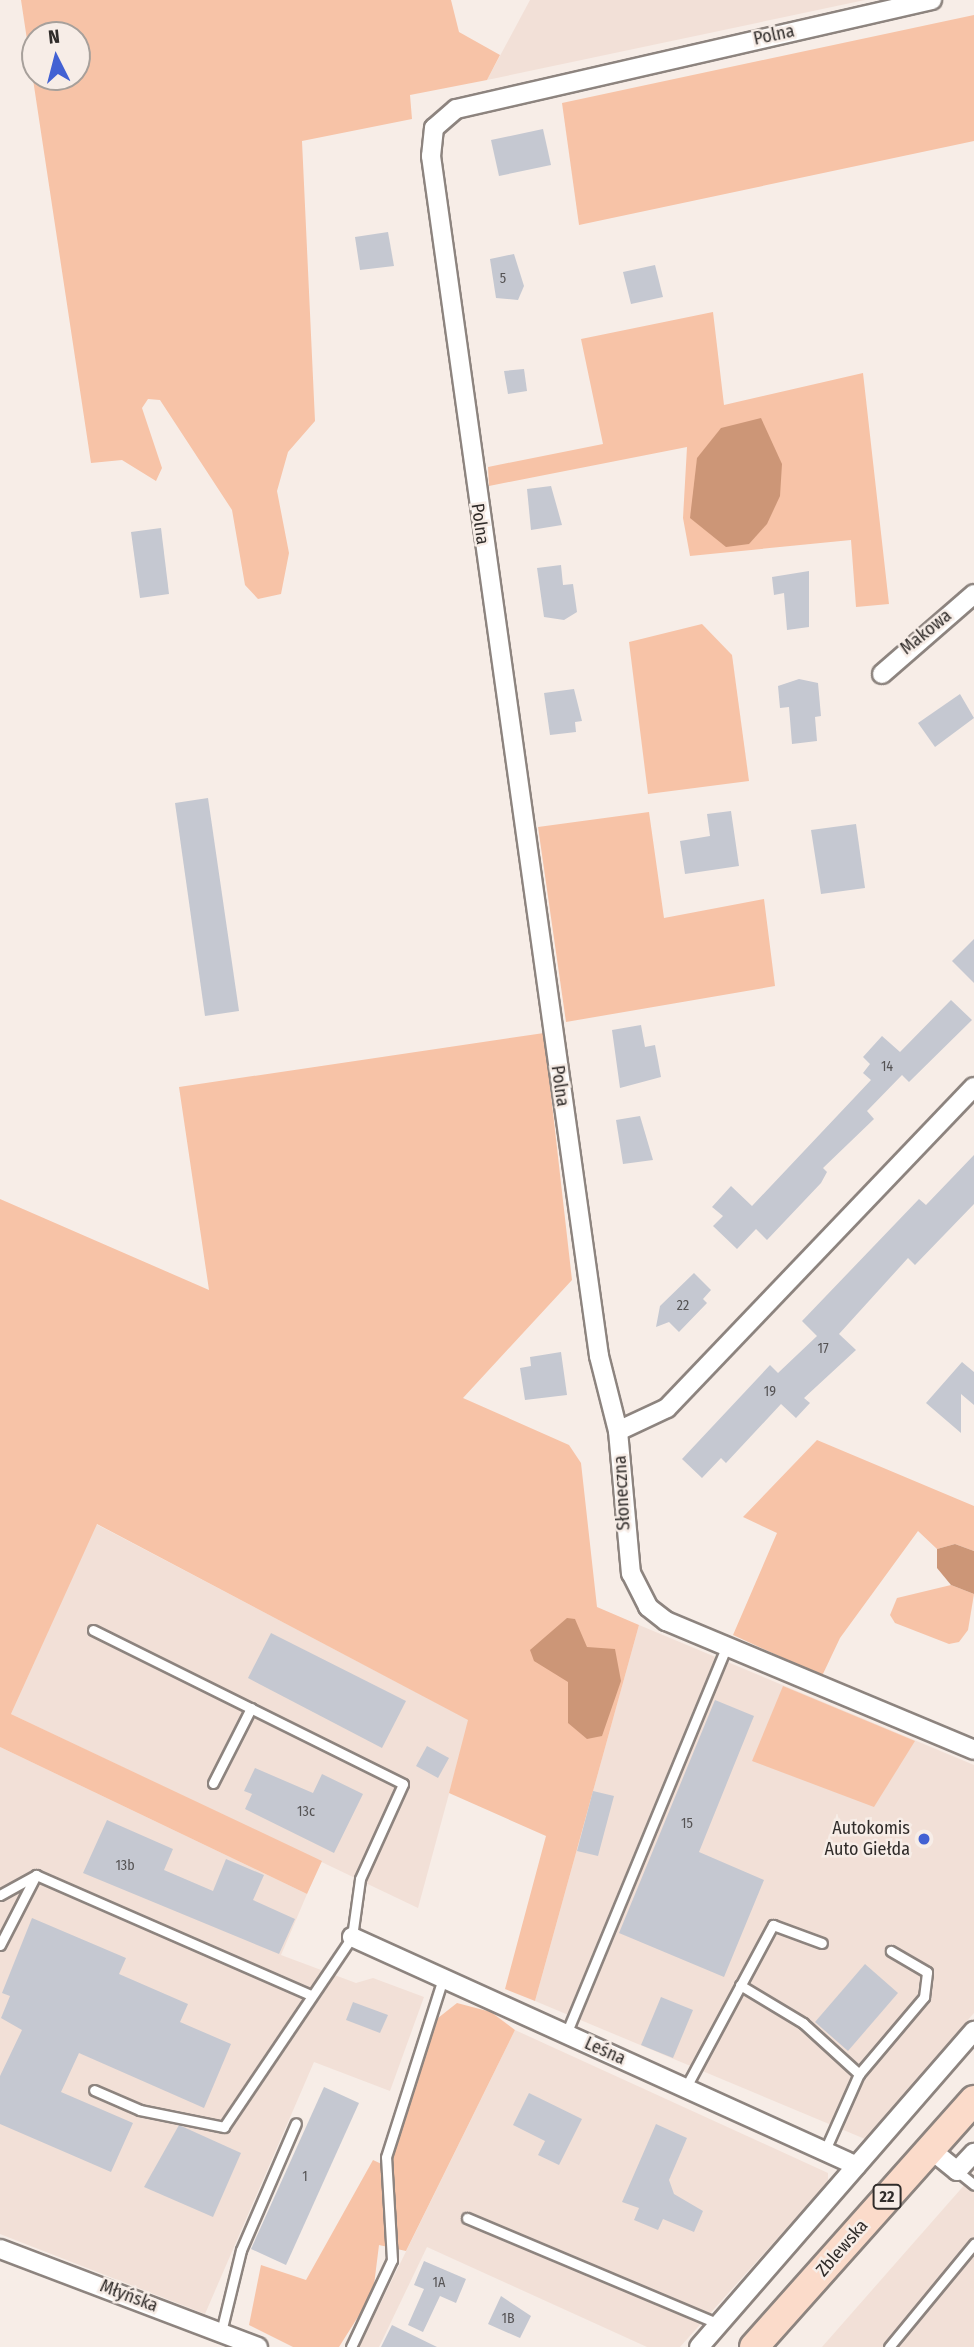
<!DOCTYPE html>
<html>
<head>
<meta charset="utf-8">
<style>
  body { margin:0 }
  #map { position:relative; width:974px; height:2347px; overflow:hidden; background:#f7ede7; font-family:"Fira Sans Condensed",sans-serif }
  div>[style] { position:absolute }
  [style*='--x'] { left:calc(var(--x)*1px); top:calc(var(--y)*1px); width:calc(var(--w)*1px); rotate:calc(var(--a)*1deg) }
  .built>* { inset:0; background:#f2e0d7 }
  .green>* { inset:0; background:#f7c3a7 }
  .water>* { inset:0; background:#cc9677 }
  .building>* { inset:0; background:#c5c8d1 }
  .roads { filter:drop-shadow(2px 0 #8d847f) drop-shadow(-2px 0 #8d847f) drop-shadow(0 2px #8d847f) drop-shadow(0 -2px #8d847f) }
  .lane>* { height:9px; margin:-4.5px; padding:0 4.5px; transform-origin:4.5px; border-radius:4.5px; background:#fff }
  .street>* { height:18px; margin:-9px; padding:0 9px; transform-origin:9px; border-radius:9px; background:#fff }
  .primary>* { height:28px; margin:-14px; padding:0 14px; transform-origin:14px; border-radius:14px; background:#fbdbca }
  .dots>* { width:19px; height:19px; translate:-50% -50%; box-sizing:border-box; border:4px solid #f7ede7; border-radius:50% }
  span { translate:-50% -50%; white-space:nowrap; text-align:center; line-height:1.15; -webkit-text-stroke:5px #f7ede7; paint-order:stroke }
  .number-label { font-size:14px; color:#555354 }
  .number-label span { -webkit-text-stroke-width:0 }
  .shield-label span { padding:2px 5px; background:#f7ede7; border:2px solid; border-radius:5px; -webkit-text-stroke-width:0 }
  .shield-label { font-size:16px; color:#302c2a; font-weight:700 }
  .street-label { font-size:18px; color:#302c2a }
  .poi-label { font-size:18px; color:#302c2a }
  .right { translate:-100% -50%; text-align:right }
  .north { position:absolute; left:21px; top:21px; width:70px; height:70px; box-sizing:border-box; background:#f7ede7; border:2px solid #a7a09b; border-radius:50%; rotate:354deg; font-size:19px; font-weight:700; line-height:28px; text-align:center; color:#302c2a }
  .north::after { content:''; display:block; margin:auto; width:24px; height:32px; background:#4261d3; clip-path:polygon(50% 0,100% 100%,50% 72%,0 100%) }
</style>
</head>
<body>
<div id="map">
  <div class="built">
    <i style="clip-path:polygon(530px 0,865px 0,487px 80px)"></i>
    <i style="clip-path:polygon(96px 1524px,469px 1720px,418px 1908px,11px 1714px)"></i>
    <i style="clip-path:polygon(639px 1625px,974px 1765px,974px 2013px,865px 2139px,535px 2001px)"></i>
    <i style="clip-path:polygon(0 1747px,307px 1894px,281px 1955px,356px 1983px,373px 1978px,424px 1997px,390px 2091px,314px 2062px,205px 2314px,0 2234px)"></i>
    <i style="clip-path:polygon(515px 2030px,828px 2173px,828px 2182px,680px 2347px,647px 2347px,427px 2247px,379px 2347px,359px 2347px)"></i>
    <i style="clip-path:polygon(974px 2174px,974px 2347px,822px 2347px)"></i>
  </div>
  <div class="green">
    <i style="clip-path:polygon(evenodd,21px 0,451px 0,459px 32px,500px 55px,487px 80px,410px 95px,412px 119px,302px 141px,315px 421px,288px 452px,277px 491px,289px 553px,281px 594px,258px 599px,245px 585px,232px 510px,160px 400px,148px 399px,142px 408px,162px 468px,156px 481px,122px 460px,91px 463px,21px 0,35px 35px,77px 35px,77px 77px,35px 77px,35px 35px)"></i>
    <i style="clip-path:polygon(974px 15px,974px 141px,579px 225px,562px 103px)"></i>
    <i style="clip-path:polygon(713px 312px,724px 405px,863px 373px,889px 604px,856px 607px,851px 540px,690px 556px,683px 518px,687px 447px,489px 486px,488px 467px,603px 444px,581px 339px)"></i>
    <i style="clip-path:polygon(702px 624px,732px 655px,749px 781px,648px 794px,629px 642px)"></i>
    <i style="clip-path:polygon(649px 812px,664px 918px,764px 899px,775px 986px,566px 1022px,538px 827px)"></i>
    <i style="clip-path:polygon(544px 1033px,572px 1280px,463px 1398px,569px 1445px,581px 1463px,597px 1607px,639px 1625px,535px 2001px,505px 1989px,546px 1836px,449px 1793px,468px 1720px,97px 1524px,11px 1714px,322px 1861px,307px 1894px,0 1747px,0 1199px,209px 1290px,179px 1087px)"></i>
    <i style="clip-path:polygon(817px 1440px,974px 1506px,974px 1551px,955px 1544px,937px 1549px,918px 1531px,840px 1638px,822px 1676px,733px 1635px,777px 1533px,743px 1517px)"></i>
    <i style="clip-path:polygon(951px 1585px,974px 1594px,968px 1630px,959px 1642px,949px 1644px,895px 1623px,890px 1615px,897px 1598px)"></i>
    <i style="clip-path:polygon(783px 1686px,915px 1741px,874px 1807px,752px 1761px)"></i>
    <i style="clip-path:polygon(457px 2003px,491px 2012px,515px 2030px,406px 2251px,379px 2245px,373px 2293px,339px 2347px,293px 2347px,249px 2325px,261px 2265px,306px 2280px,373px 2160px,388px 2167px,429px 2037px,438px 2018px)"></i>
  </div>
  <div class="water">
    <i style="clip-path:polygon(761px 418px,782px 464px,780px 496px,767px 524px,749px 544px,726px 547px,690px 518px,697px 458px,721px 428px)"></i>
    <i style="clip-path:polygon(955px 1544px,974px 1551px,974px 1594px,951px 1585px,937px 1568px,937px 1549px)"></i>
    <i style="clip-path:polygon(567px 1618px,575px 1619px,587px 1647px,615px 1649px,621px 1681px,602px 1736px,587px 1739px,568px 1723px,568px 1682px,534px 1661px,530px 1650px)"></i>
  </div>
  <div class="building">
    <i style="clip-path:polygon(543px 129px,551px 165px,499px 176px,491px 140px)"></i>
    <i style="clip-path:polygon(388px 232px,394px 266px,360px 270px,355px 237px)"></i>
    <i style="clip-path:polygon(514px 254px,524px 286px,518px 300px,496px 298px,490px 259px)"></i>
    <i style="clip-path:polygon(655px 265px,663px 297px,631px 304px,623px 272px)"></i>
    <i style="clip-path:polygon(524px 369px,527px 391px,508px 394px,504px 371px)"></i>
    <i style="clip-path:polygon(551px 486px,562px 525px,531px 530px,527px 489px)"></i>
    <i style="clip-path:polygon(161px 528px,169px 594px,140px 598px,131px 532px)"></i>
    <i style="clip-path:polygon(561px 565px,563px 585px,573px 584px,577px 612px,564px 620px,544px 617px,537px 568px)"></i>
    <i style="clip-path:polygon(809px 571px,809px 627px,787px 630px,784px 593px,774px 595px,772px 577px)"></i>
    <i style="clip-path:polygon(799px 679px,818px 683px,821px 716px,815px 717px,817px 741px,792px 744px,789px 707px,780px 708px,778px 686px)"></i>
    <i style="clip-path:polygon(574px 689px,582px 721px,575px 722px,576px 732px,550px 735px,544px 693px)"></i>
    <i style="clip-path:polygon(960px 694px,974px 718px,935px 747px,918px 723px)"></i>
    <i style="clip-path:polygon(208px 798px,239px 1011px,205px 1016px,175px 803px)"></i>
    <i style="clip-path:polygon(731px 811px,739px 866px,685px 874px,680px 841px,710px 836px,707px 814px)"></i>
    <i style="clip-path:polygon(856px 824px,865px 888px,821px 894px,811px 830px)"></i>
    <i style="clip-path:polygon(974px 939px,974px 983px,952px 961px)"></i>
    <i style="clip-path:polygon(951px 1000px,972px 1020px,909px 1082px,902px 1075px,867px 1111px,874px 1119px,823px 1168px,827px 1172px,821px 1183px,767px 1240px,756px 1229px,737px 1249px,713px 1226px,723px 1216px,712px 1207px,731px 1186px,752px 1206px,871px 1080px,863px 1073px,870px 1064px,863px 1057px,882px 1036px,900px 1052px)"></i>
    <i style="clip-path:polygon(641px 1025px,645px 1047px,655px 1045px,661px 1077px,620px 1088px,612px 1030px)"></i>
    <i style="clip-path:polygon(640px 1116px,653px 1160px,623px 1164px,616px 1120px)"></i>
    <i style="clip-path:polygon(974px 1155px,974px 1204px,915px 1265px,908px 1258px,839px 1334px,856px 1350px,804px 1398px,810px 1403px,796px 1418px,781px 1404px,726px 1463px,721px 1458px,702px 1478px,682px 1459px,770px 1365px,778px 1373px,817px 1336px,802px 1321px,919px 1199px,926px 1205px)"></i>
    <i style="clip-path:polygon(694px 1273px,711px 1290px,703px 1299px,707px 1303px,679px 1332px,669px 1322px,656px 1327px,660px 1306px)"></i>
    <i style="clip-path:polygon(561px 1352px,567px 1395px,525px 1400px,520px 1368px,531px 1366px,530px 1357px)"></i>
    <i style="clip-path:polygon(962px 1362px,974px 1372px,974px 1405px,961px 1394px,961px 1433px,926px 1403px)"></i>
    <i style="clip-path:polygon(271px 1633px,406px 1701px,382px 1748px,248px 1678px)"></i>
    <i style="clip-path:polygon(715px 1700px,754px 1716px,699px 1852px,764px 1880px,724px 1977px,619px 1933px)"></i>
    <i style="clip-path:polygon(427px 1746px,449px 1758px,438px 1778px,416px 1766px)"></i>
    <i style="clip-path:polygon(255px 1768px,313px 1793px,322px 1774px,363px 1794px,334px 1853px,245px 1809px,252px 1794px,244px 1791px)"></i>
    <i style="clip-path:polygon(593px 1791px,614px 1796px,598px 1856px,577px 1851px)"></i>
    <i style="clip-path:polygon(107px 1820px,173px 1849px,164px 1870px,213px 1891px,226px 1859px,264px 1875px,253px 1900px,295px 1919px,279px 1954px,83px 1873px)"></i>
    <i style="clip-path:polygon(32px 1918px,126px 1958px,119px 1974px,188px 2004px,180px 2022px,231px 2044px,204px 2108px,79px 2053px,61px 2092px,133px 2123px,111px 2172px,0 2124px,0 2076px,22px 2030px,1px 2018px,10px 1996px,2px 1993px)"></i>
    <i style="clip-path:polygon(865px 1964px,898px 1993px,848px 2051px,815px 2022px)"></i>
    <i style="clip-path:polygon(661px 1997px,693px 2010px,673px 2058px,641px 2045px)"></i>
    <i style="clip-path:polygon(353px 2002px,388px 2015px,380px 2033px,346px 2020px)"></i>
    <i style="clip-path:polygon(324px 2087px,359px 2103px,286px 2265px,251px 2249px)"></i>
    <i style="clip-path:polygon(529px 2093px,582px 2119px,559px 2165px,538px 2155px,545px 2141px,513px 2125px)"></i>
    <i style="clip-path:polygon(656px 2124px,687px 2138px,669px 2180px,674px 2194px,703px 2211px,694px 2232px,663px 2219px,658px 2230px,634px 2220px,639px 2208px,622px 2202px)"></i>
    <i style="clip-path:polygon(179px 2125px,241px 2153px,213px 2217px,144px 2187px)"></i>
    <i style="clip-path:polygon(424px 2261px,466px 2279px,456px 2303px,440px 2296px,423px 2332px,408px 2325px,424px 2289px,414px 2285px)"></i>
    <i style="clip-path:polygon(501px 2296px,531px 2316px,520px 2338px,488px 2324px)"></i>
    <i style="clip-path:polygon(392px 2325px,437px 2347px,381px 2347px)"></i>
  </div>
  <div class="roads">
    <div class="lane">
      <i style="--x:93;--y:1630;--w:346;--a:26.4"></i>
      <i style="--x:403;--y:1784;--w:104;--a:114.4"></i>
      <i style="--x:360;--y:1879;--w:59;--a:97.9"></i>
      <i style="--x:352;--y:1937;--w:229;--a:124"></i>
      <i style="--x:224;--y:2127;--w:86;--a:-168.6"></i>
      <i style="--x:140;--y:2110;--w:50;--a:-156.5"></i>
      <i style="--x:213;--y:1783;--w:84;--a:-63.1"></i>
      <i style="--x:0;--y:1895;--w:39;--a:-29"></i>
      <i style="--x:0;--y:1945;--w:79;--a:-62.8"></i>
      <i style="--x:36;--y:1875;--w:300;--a:23.6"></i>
      <i style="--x:740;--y:1985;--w:74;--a:31.1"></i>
      <i style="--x:803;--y:2023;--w:76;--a:42.3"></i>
      <i style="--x:566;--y:2034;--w:419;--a:-67.5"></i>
      <i style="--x:686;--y:2087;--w:184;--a:-61.8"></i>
      <i style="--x:773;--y:1925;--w:52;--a:20.2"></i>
      <i style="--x:826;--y:2148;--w:81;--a:-66"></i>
      <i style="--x:859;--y:2074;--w:101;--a:-49.8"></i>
      <i style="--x:924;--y:1997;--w:25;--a:-83"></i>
      <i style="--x:927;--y:1972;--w:42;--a:-149.7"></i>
      <i style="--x:957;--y:2171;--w:22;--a:39"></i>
      <i style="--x:467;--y:2218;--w:273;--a:22.8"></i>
      <i style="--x:221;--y:2332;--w:84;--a:-76.3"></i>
      <i style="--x:241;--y:2250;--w:138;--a:-66.6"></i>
      <i style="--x:351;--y:2347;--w:96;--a:-64.8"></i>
      <i style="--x:392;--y:2260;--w:103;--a:-93.3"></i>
      <i style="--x:386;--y:2157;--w:188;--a:-72.3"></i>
      <i style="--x:889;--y:2347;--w:134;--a:-50.5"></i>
    </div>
    <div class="street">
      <i style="--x:932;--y:0;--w:488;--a:167.1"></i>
      <i style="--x:456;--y:109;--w:29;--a:139"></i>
      <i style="--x:434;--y:128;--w:28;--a:96"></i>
      <i style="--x:431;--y:156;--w:1212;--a:82.03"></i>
      <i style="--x:599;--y:1356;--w:77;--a:75.8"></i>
      <i style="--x:618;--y:1431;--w:143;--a:84.8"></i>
      <i style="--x:631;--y:1573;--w:38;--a:63"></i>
      <i style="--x:648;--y:1607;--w:23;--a:38"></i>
      <i style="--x:666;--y:1621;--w:334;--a:22.7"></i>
      <i style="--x:882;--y:674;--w:122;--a:-41"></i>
      <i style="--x:618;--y:1431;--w:54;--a:-25.1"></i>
      <i style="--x:667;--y:1408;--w:444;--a:-46.3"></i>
      <i style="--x:352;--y:1937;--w:554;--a:24.39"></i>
      <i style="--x:930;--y:2149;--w:35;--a:39"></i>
      <i style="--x:957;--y:2171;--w:25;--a:-47"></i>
      <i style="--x:0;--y:2249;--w:276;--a:20.8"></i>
      <i style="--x:699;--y:2347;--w:419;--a:-49"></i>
    </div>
    <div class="primary">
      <i style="--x:754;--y:2347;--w:331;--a:-48.3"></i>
    </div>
  </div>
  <div class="dots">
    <i style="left:924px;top:1839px;background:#4261d3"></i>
  </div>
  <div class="number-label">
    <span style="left:503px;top:279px">5</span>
    <span style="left:887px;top:1067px">14</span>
    <span style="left:683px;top:1306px">22</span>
    <span style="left:823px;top:1349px">17</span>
    <span style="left:770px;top:1392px">19</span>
    <span style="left:306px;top:1812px">13c</span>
    <span style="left:687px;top:1824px">15</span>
    <span style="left:125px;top:1866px">13b</span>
    <span style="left:305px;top:2177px">1</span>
    <span style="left:439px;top:2283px">1A</span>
    <span style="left:508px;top:2319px">1B</span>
  </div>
  <div class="shield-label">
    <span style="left:887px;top:2197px">22</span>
  </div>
  <div class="street-label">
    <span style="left:774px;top:35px;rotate:-12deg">Polna</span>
    <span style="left:480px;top:524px;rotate:82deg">Polna</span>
    <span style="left:926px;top:632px;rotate:-39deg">Makowa</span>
    <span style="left:560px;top:1086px;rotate:82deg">Polna</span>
    <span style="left:622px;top:1493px;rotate:-93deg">Słoneczna</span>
    <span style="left:605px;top:2051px;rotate:24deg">Leśna</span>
    <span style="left:842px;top:2248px;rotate:-49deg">Zblewska</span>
    <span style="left:129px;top:2296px;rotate:21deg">Młyńska</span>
  </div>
  <div class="poi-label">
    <span class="right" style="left:910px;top:1839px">Autokomis<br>Auto Giełda</span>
  </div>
  <div class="north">N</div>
</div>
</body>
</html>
